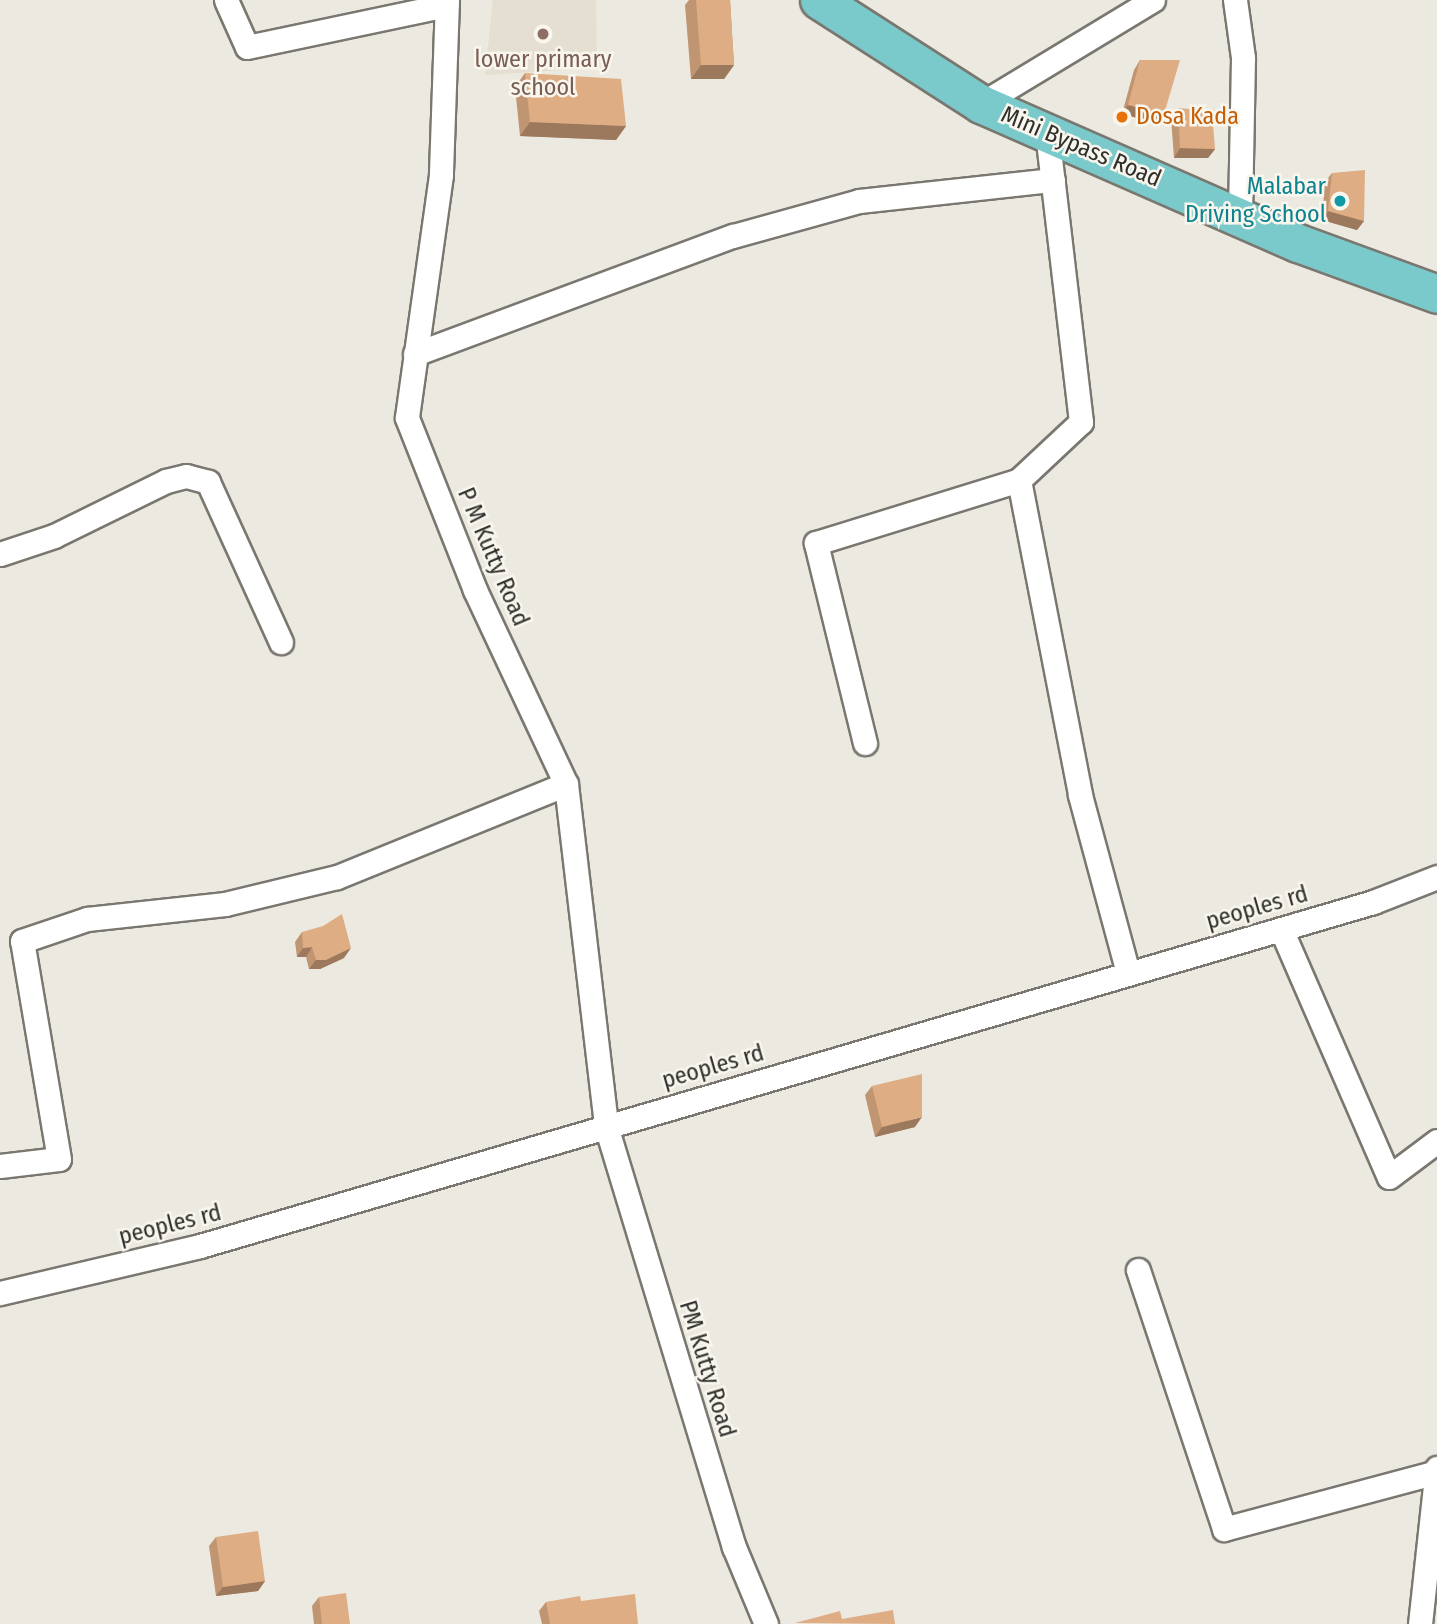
<!DOCTYPE html>
<html>
<head>
<meta charset="utf-8">
<style>
  body { margin:0 }
  #map { position:relative; width:1437px; height:1624px; overflow:hidden; background:#ece9e1; font-family:"Fira Sans Condensed",sans-serif }
  div>[style] { position:absolute }
  [style*='--x'] { left:calc(var(--x)*1px); top:calc(var(--y)*1px); width:calc(var(--w)*1px); rotate:calc(var(--a)*1deg) }
  .built>* { inset:0; background:#e4dfd0 }
  .roads { filter:drop-shadow(2px 0 #79776f) drop-shadow(-2px 0 #79776f) drop-shadow(0 2px #79776f) drop-shadow(0 -2px #79776f) }
  .minor>* { height:23px; margin:-11.5px; padding:0 11.5px; transform-origin:11.5px; border-radius:11.5px; background:#fff }
  .primary>* { height:37px; margin:-18.5px; padding:0 18.5px; transform-origin:18.5px; border-radius:18.5px; background:#7ac9cb }
  .wall>* { inset:0; background:#c09572 }
  .shaded-wall>* { inset:0; background:#9c795c }
  .building>* { inset:0; background:#dfad84 }
  .dots>* { width:19px; height:19px; translate:-50% -50%; box-sizing:border-box; border:4px solid #f9f6ee; border-radius:50% }
  span { translate:-50% -50%; white-space:nowrap; text-align:center; line-height:1.15; -webkit-text-stroke:5px #f9f6ee; paint-order:stroke }
  .education-label { font-size:24px; color:#785e54 }
  .food-label { font-size:24px; color:#c56008 }
  .left { translate:0 -50%; text-align:left }
  .street-label { font-size:24px; color:#302f2c }
  .culture-label { font-size:24px; color:#0d838f }
  .right { translate:-100% -50%; text-align:right }
</style>
</head>
<body>
<div id="map">
  <div class="built">
    <i style="clip-path:polygon(493px 0,596px 0,597px 68px,485px 75px)"></i>
  </div>
  <div class="roads">
    <div class="minor">
      <i style="--x:226;--y:0;--w:51;--a:65.9"></i>
      <i style="--x:247;--y:47;--w:204;--a:-11.9"></i>
      <i style="--x:447;--y:0;--w:175;--a:92"></i>
      <i style="--x:441;--y:175;--w:245;--a:98"></i>
      <i style="--x:407;--y:418;--w:185;--a:68.4"></i>
      <i style="--x:475;--y:590;--w:214;--a:64.9"></i>
      <i style="--x:566;--y:784;--w:344;--a:83.3"></i>
      <i style="--x:606;--y:1126;--w:440;--a:73.1"></i>
      <i style="--x:734;--y:1547;--w:83;--a:67.4"></i>
      <i style="--x:1235;--y:0;--w:59;--a:82.1"></i>
      <i style="--x:1243;--y:58;--w:159;--a:91.1"></i>
      <i style="--x:981;--y:104;--w:201;--a:-31.2"></i>
      <i style="--x:415;--y:354;--w:339;--a:-20.4"></i>
      <i style="--x:733;--y:236;--w:131;--a:-15.5"></i>
      <i style="--x:859;--y:201;--w:195;--a:-6.2"></i>
      <i style="--x:1019;--y:480;--w:321;--a:79"></i>
      <i style="--x:1080;--y:795;--w:184;--a:74.9"></i>
      <i style="--x:0;--y:554;--w:57;--a:-18.4"></i>
      <i style="--x:54;--y:536;--w:125;--a:-26.2"></i>
      <i style="--x:166;--y:481;--w:21;--a:-14"></i>
      <i style="--x:186;--y:476;--w:23;--a:15"></i>
      <i style="--x:208;--y:482;--w:176;--a:65.5"></i>
      <i style="--x:865;--y:743;--w:206;--a:-103.8"></i>
      <i style="--x:816;--y:543;--w:213;--a:-17.2"></i>
      <i style="--x:1019;--y:480;--w:85;--a:-43.1"></i>
      <i style="--x:1081;--y:422;--w:292;--a:-96.7"></i>
      <i style="--x:1281;--y:929;--w:270;--a:66.5"></i>
      <i style="--x:1389;--y:1177;--w:60;--a:-36.9"></i>
      <i style="--x:0;--y:1166;--w:59;--a:-6.8"></i>
      <i style="--x:59;--y:1159;--w:221;--a:-99.6"></i>
      <i style="--x:22;--y:941;--w:69;--a:-18.7"></i>
      <i style="--x:87;--y:919;--w:139;--a:-6.2"></i>
      <i style="--x:225;--y:904;--w:115;--a:-13.6"></i>
      <i style="--x:337;--y:877;--w:247;--a:-22.1"></i>
      <i style="--x:1138;--y:1270;--w:273;--a:71.6"></i>
      <i style="--x:1224;--y:1529;--w:220;--a:-15"></i>
      <i style="--x:0;--y:1293;--w:205;--a:-13.2"></i>
      <i style="--x:200;--y:1246;--w:1222;--a:-16.34"></i>
      <i style="--x:1373;--y:902;--w:69;--a:-21.3"></i>
      <i style="--x:1420;--y:1624;--w:157;--a:-83.8"></i>
    </div>
    <div class="primary">
      <i style="--x:819;--y:0;--w:193;--a:32.7"></i>
      <i style="--x:981;--y:104;--w:346;--a:23.7"></i>
      <i style="--x:1298;--y:243;--w:148;--a:20.1"></i>
    </div>
  </div>
  <div class="wall">
    <i style="clip-path:polygon(689px 0,730px 0,734px 65px,724px 79px,691px 79px,685px 5px)"></i>
    <i style="clip-path:polygon(1140px 60px,1157px 123px,1122px 114px,1134px 70px)"></i>
    <i style="clip-path:polygon(525px 73px,626px 126px,616px 140px,520px 136px,515px 87px)"></i>
    <i style="clip-path:polygon(1178px 108px,1215px 149px,1208px 158px,1174px 158px,1171px 118px)"></i>
    <i style="clip-path:polygon(1332px 173px,1364px 221px,1357px 230px,1322px 220px,1325px 182px)"></i>
    <i style="clip-path:polygon(302px 932px,344px 958px,320px 969px,309px 969px,306px 957px,297px 957px,295px 942px)"></i>
    <i style="clip-path:polygon(872px 1086px,915px 1127px,875px 1137px,865px 1095px)"></i>
    <i style="clip-path:polygon(216px 1537px,265px 1581px,258px 1591px,216px 1596px,209px 1546px)"></i>
    <i style="clip-path:polygon(319px 1597px,350px 1624px,314px 1624px,312px 1606px)"></i>
    <i style="clip-path:polygon(581px 1601px,638px 1624px,542px 1624px,539px 1611px,546px 1602px)"></i>
  </div>
  <div class="shaded-wall">
    <i style="clip-path:polygon(701px 65px,734px 65px,724px 79px,691px 79px)"></i>
    <i style="clip-path:polygon(1128px 105px,1164px 114px,1157px 123px,1122px 114px)"></i>
    <i style="clip-path:polygon(530px 122px,626px 126px,616px 140px,520px 136px)"></i>
    <i style="clip-path:polygon(1180px 148px,1215px 149px,1208px 158px,1174px 158px)"></i>
    <i style="clip-path:polygon(1328px 211px,1364px 221px,1357px 230px,1322px 220px)"></i>
    <i style="clip-path:polygon(312px 947px,306px 957px,297px 957px,303px 948px)"></i>
    <i style="clip-path:polygon(351px 948px,344px 958px,320px 969px,309px 969px,316px 960px)"></i>
    <i style="clip-path:polygon(922px 1117px,915px 1127px,875px 1137px,882px 1127px)"></i>
    <i style="clip-path:polygon(265px 1581px,258px 1591px,216px 1596px,223px 1587px)"></i>
  </div>
  <div class="building">
    <i style="clip-path:polygon(696px 0,730px 0,734px 65px,701px 65px)"></i>
    <i style="clip-path:polygon(1140px 60px,1180px 60px,1164px 114px,1128px 105px)"></i>
    <i style="clip-path:polygon(525px 73px,621px 79px,626px 126px,530px 122px)"></i>
    <i style="clip-path:polygon(1178px 108px,1212px 111px,1215px 149px,1180px 148px)"></i>
    <i style="clip-path:polygon(1365px 170px,1364px 221px,1328px 211px,1332px 173px)"></i>
    <i style="clip-path:polygon(342px 914px,351px 948px,326px 960px,316px 960px,312px 947px,303px 948px,302px 932px,323px 926px)"></i>
    <i style="clip-path:polygon(922px 1074px,922px 1117px,882px 1127px,872px 1086px)"></i>
    <i style="clip-path:polygon(258px 1531px,265px 1581px,223px 1587px,216px 1537px)"></i>
    <i style="clip-path:polygon(346px 1593px,350px 1624px,322px 1624px,319px 1597px)"></i>
    <i style="clip-path:polygon(635px 1594px,638px 1624px,550px 1624px,546px 1602px,580px 1596px,581px 1601px)"></i>
    <i style="clip-path:polygon(893px 1610px,895px 1624px,795px 1623px,840px 1611px,842px 1619px)"></i>
  </div>
  <div class="dots">
    <i style="left:543px;top:34px;background:#8d6e63"></i>
    <i style="left:1122px;top:117px;background:#e8710a"></i>
    <i style="left:1340px;top:201px;background:#0f9aa8"></i>
  </div>
  <div class="education-label">
    <span style="left:543px;top:74px">lower primary<br>school</span>
  </div>
  <div class="food-label">
    <span class="left" style="left:1136px;top:117px">Dosa Kada</span>
  </div>
  <div class="street-label">
    <span style="left:1081px;top:147px;rotate:23deg">Mini Bypass Road</span>
    <span style="left:493px;top:557px;rotate:67deg">P M Kutty Road</span>
    <span style="left:1257px;top:908px;rotate:-16deg">peoples rd</span>
    <span style="left:713px;top:1067px;rotate:-16deg">peoples rd</span>
    <span style="left:170px;top:1225px;rotate:-14deg">peoples rd</span>
    <span style="left:707px;top:1369px;rotate:73deg">PM Kutty Road</span>
  </div>
  <div class="culture-label">
    <span class="right" style="left:1326px;top:201px">Malabar<br>Driving School</span>
  </div>
</div>
</body>
</html>
